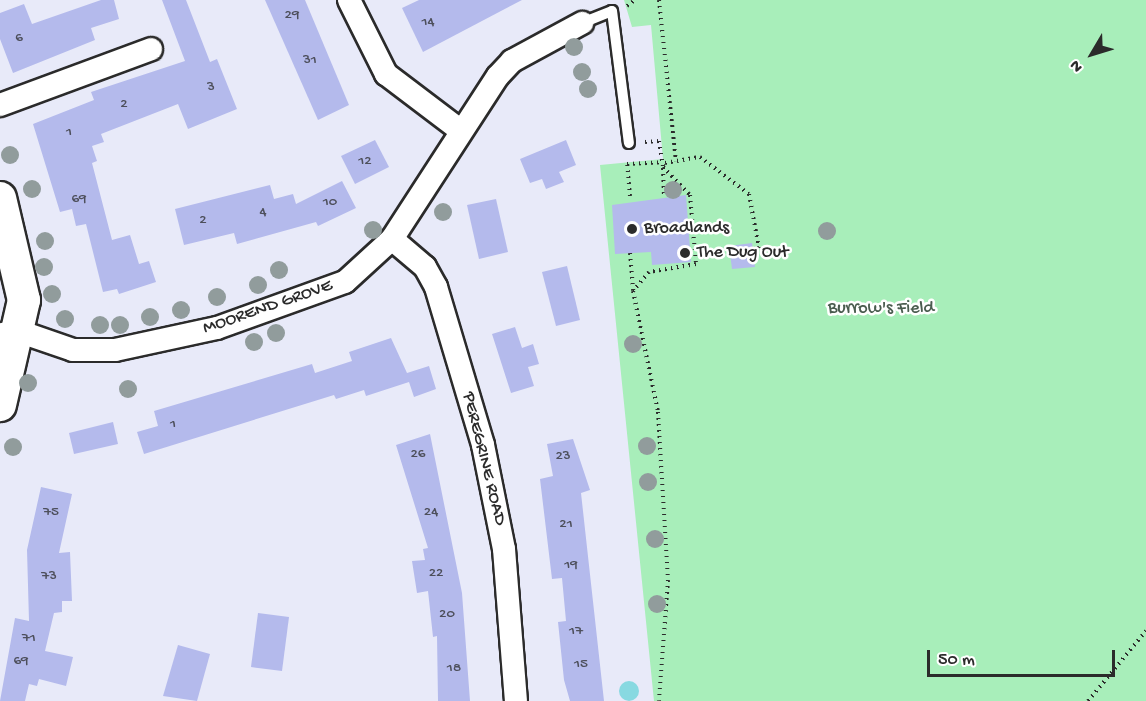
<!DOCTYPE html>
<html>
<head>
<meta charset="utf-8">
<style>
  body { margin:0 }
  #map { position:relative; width:1146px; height:701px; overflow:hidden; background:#e8eaf9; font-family:"Gochi Hand",sans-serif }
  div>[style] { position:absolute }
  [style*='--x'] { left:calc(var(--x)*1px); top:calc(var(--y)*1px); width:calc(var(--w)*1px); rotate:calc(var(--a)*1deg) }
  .green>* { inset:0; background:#a8eeba }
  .water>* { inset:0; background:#88d9e1 }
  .round { border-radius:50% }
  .building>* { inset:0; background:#b4baec }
  .path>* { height:4px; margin-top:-2px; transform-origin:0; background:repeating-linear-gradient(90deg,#2b2b2b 0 1.5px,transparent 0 6px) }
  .roads { filter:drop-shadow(2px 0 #2b2b2b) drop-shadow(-2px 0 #2b2b2b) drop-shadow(0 2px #2b2b2b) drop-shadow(0 -2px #2b2b2b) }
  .lane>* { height:10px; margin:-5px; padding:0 5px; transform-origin:5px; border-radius:5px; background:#fff }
  .street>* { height:22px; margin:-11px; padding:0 11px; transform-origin:11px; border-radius:11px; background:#fff }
  .secondary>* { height:32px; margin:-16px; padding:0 16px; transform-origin:16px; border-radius:16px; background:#fff }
  .trees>* { width:18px; height:18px; margin:-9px; border-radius:50%; background:#919c9c }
  .dots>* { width:16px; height:16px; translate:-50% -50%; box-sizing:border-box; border:3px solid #fff; border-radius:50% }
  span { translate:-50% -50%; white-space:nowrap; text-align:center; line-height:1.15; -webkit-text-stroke:5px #fff; paint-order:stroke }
  .number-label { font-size:15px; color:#4d4f5b }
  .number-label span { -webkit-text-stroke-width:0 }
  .poi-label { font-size:18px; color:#2b2b2b }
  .left { translate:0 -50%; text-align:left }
  .street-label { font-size:18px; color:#2b2b2b }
  .park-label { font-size:18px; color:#4a5c4f }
  .north { position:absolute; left:1062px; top:24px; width:60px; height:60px; -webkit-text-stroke:4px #fff; paint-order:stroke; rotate:232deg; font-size:16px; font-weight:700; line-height:24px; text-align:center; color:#2b2b2b }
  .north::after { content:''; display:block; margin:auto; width:21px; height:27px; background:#2b2b2b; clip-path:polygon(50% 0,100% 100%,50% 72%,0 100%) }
  .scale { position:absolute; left:927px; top:650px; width:188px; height:27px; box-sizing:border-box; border:3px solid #2b2b2b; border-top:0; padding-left:8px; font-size:18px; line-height:21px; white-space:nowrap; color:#2b2b2b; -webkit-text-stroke:4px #fff; paint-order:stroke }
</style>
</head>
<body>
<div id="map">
  <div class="green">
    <i style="clip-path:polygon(624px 0,1146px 0,1146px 701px,654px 701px,600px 165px,663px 159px,651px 25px,632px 27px)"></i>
  </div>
  <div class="water">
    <i class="round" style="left:619px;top:681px;width:20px;height:20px"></i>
  </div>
  <div class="building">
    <i style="clip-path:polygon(101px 0,114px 0,119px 19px,91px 28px,95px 40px,13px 73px,0 39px,0 13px,24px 4px,32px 24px)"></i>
    <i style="clip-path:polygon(162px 0,186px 0,210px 62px,217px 59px,237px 109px,188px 129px,178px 104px,101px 134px,104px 142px,92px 146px,97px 161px,92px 163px,112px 240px,130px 235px,139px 264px,149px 261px,156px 282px,119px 294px,117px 289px,103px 292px,86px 224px,76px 226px,72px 209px,60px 212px,33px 124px,94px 100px,91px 92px,185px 61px)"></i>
    <i style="clip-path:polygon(265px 0,305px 0,349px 105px,318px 120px)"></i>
    <i style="clip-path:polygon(419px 0,522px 0,423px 52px,402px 8px)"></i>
    <i style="clip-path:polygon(375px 140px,389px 167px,355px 184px,341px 156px)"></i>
    <i style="clip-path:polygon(566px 140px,576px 165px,559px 172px,564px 182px,546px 189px,542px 179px,530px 183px,520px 159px)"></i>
    <i style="clip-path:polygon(342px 181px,356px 208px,318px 226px,316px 222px,237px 244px,234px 233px,184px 245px,175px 209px,270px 185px,274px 199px,293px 194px,296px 204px)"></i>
    <i style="clip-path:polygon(686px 195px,691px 262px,652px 265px,651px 252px,615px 254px,612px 205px)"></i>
    <i style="clip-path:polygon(496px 199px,508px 252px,479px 259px,467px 205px)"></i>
    <i style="clip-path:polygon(752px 243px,755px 267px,732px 269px,729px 246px)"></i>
    <i style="clip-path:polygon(567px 266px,580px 320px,556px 326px,542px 272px)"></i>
    <i style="clip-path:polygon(515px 327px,522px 348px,533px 344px,539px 364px,528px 367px,534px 386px,511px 393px,492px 334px)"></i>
    <i style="clip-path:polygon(391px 338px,407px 373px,429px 366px,436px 389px,414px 397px,409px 382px,366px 396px,364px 390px,336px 399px,334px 395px,144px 454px,137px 432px,158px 426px,154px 411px,312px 364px,315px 373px,352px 361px,349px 352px)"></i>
    <i style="clip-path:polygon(113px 422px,118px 444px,74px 454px,69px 433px)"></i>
    <i style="clip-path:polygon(430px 434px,462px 593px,470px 701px,438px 701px,437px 636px,433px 637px,428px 591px,417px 593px,412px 561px,425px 560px,423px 549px,428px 548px,396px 445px)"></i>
    <i style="clip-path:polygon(573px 439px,590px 490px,581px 493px,604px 701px,570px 701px,564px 680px,558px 622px,566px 621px,562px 578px,552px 579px,540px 479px,553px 476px,547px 444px)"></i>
    <i style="clip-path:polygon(41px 487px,72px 494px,59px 553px,70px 552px,72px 601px,62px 601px,62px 612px,54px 613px,45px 651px,73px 657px,66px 686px,39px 679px,37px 686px,29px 684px,25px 701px,0 701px,15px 618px,29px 621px,27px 550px)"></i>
    <i style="clip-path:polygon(258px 613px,289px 617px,282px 671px,251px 667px)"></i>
    <i style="clip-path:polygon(178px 645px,210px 654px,197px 701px,163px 696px)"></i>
  </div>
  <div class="path">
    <i style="--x:659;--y:0;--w:162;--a:84"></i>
    <i style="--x:627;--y:6;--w:10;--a:-37"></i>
    <i style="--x:645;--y:142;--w:14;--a:-4"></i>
    <i style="--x:659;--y:141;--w:26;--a:81"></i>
    <i style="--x:663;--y:167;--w:39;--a:46"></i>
    <i style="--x:690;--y:195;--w:69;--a:85"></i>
    <i style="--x:696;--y:264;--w:48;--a:170.3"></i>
    <i style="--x:649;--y:272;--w:25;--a:130"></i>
    <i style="--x:633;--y:291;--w:124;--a:78.3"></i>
    <i style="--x:658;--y:412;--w:168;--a:86.6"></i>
    <i style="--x:668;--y:580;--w:121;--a:94.3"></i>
    <i style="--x:665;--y:163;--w:36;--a:-10"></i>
    <i style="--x:700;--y:157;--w:61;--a:37.1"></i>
    <i style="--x:749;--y:194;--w:55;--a:79.5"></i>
    <i style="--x:759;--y:248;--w:7;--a:172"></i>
    <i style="--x:663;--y:168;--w:29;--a:88"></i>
    <i style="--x:630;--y:196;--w:32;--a:-95"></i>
    <i style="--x:627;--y:164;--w:35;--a:-3"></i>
    <i style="--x:630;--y:253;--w:38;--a:85"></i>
    <i style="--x:1088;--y:701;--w:91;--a:-50.4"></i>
  </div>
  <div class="roads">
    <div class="lane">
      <i style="--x:582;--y:23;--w:32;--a:-22"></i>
      <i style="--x:612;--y:11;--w:133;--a:82.7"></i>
    </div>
    <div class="street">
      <i style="--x:349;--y:0;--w:83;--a:63.4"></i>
      <i style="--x:386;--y:74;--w:94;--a:37.2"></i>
      <i style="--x:0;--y:105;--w:161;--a:-20.3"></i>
      <i style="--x:392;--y:239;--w:43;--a:40.3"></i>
      <i style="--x:425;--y:267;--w:23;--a:61"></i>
      <i style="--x:436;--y:287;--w:165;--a:73.4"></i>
      <i style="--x:483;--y:445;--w:106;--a:78.6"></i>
      <i style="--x:504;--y:549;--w:152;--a:85.5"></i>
      <i style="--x:2;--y:334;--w:16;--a:-11"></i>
      <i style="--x:18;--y:331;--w:58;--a:19.1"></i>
      <i style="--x:73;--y:350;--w:42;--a:0"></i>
      <i style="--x:115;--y:350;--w:104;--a:-12.2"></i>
      <i style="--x:217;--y:328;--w:136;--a:-19.8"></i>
      <i style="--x:345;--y:282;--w:64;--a:-42.5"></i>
      <i style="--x:392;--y:239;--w:194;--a:-57"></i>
      <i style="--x:498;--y:76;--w:21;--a:-47"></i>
      <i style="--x:512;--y:61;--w:80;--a:-28.5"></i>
    </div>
    <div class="secondary">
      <i style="--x:0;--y:198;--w:105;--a:76.8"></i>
      <i style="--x:24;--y:300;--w:108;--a:102.9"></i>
    </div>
  </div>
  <div class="trees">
    <i style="left:574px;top:47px"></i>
    <i style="left:582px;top:72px"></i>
    <i style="left:588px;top:89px"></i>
    <i style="left:10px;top:155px"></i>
    <i style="left:32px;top:189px"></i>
    <i style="left:673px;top:190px"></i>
    <i style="left:443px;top:212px"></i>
    <i style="left:373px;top:230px"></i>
    <i style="left:827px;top:231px"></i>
    <i style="left:45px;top:241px"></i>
    <i style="left:44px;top:267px"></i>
    <i style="left:279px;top:270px"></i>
    <i style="left:258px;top:285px"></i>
    <i style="left:52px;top:294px"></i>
    <i style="left:217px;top:297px"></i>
    <i style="left:181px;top:310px"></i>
    <i style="left:150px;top:317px"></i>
    <i style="left:65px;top:319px"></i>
    <i style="left:100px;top:325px"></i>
    <i style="left:120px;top:325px"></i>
    <i style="left:276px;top:333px"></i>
    <i style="left:254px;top:342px"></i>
    <i style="left:633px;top:344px"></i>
    <i style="left:28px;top:383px"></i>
    <i style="left:128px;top:389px"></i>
    <i style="left:647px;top:446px"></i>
    <i style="left:13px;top:447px"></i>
    <i style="left:648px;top:482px"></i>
    <i style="left:655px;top:539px"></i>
    <i style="left:657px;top:604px"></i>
  </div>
  <div class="dots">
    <i style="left:632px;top:229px;background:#2b2b2b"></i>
    <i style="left:685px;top:253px;background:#2b2b2b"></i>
  </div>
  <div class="number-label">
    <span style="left:292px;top:16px">29</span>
    <span style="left:428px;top:23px">14</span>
    <span style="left:19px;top:39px">6</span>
    <span style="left:310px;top:61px">31</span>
    <span style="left:211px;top:88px">3</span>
    <span style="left:124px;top:105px">2</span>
    <span style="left:69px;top:133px">1</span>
    <span style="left:365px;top:162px">12</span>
    <span style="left:79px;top:200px">69</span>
    <span style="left:330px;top:203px">10</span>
    <span style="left:263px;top:213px">4</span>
    <span style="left:203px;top:221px">2</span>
    <span style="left:173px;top:425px">1</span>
    <span style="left:418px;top:455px">26</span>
    <span style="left:563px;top:457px">23</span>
    <span style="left:51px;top:513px">75</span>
    <span style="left:431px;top:513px">24</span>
    <span style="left:566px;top:525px">21</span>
    <span style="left:571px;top:566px">19</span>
    <span style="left:436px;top:574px">22</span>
    <span style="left:49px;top:577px">73</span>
    <span style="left:447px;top:615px">20</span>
    <span style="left:576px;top:632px">17</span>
    <span style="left:29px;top:639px">71</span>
    <span style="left:21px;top:662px">69</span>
    <span style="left:581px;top:665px">15</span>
    <span style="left:454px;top:669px">18</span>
  </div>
  <div class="poi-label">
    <span class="left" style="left:644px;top:229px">Broadlands</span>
    <span class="left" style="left:697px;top:253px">The Dug Out</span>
  </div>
  <div class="street-label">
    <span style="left:268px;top:308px;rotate:-19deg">MOOREND GROVE</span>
    <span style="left:483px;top:459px;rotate:76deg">PEREGRINE ROAD</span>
  </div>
  <div class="park-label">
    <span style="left:881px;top:309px">Burrow's Field</span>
  </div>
  <div class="north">N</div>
  <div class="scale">50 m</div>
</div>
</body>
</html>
